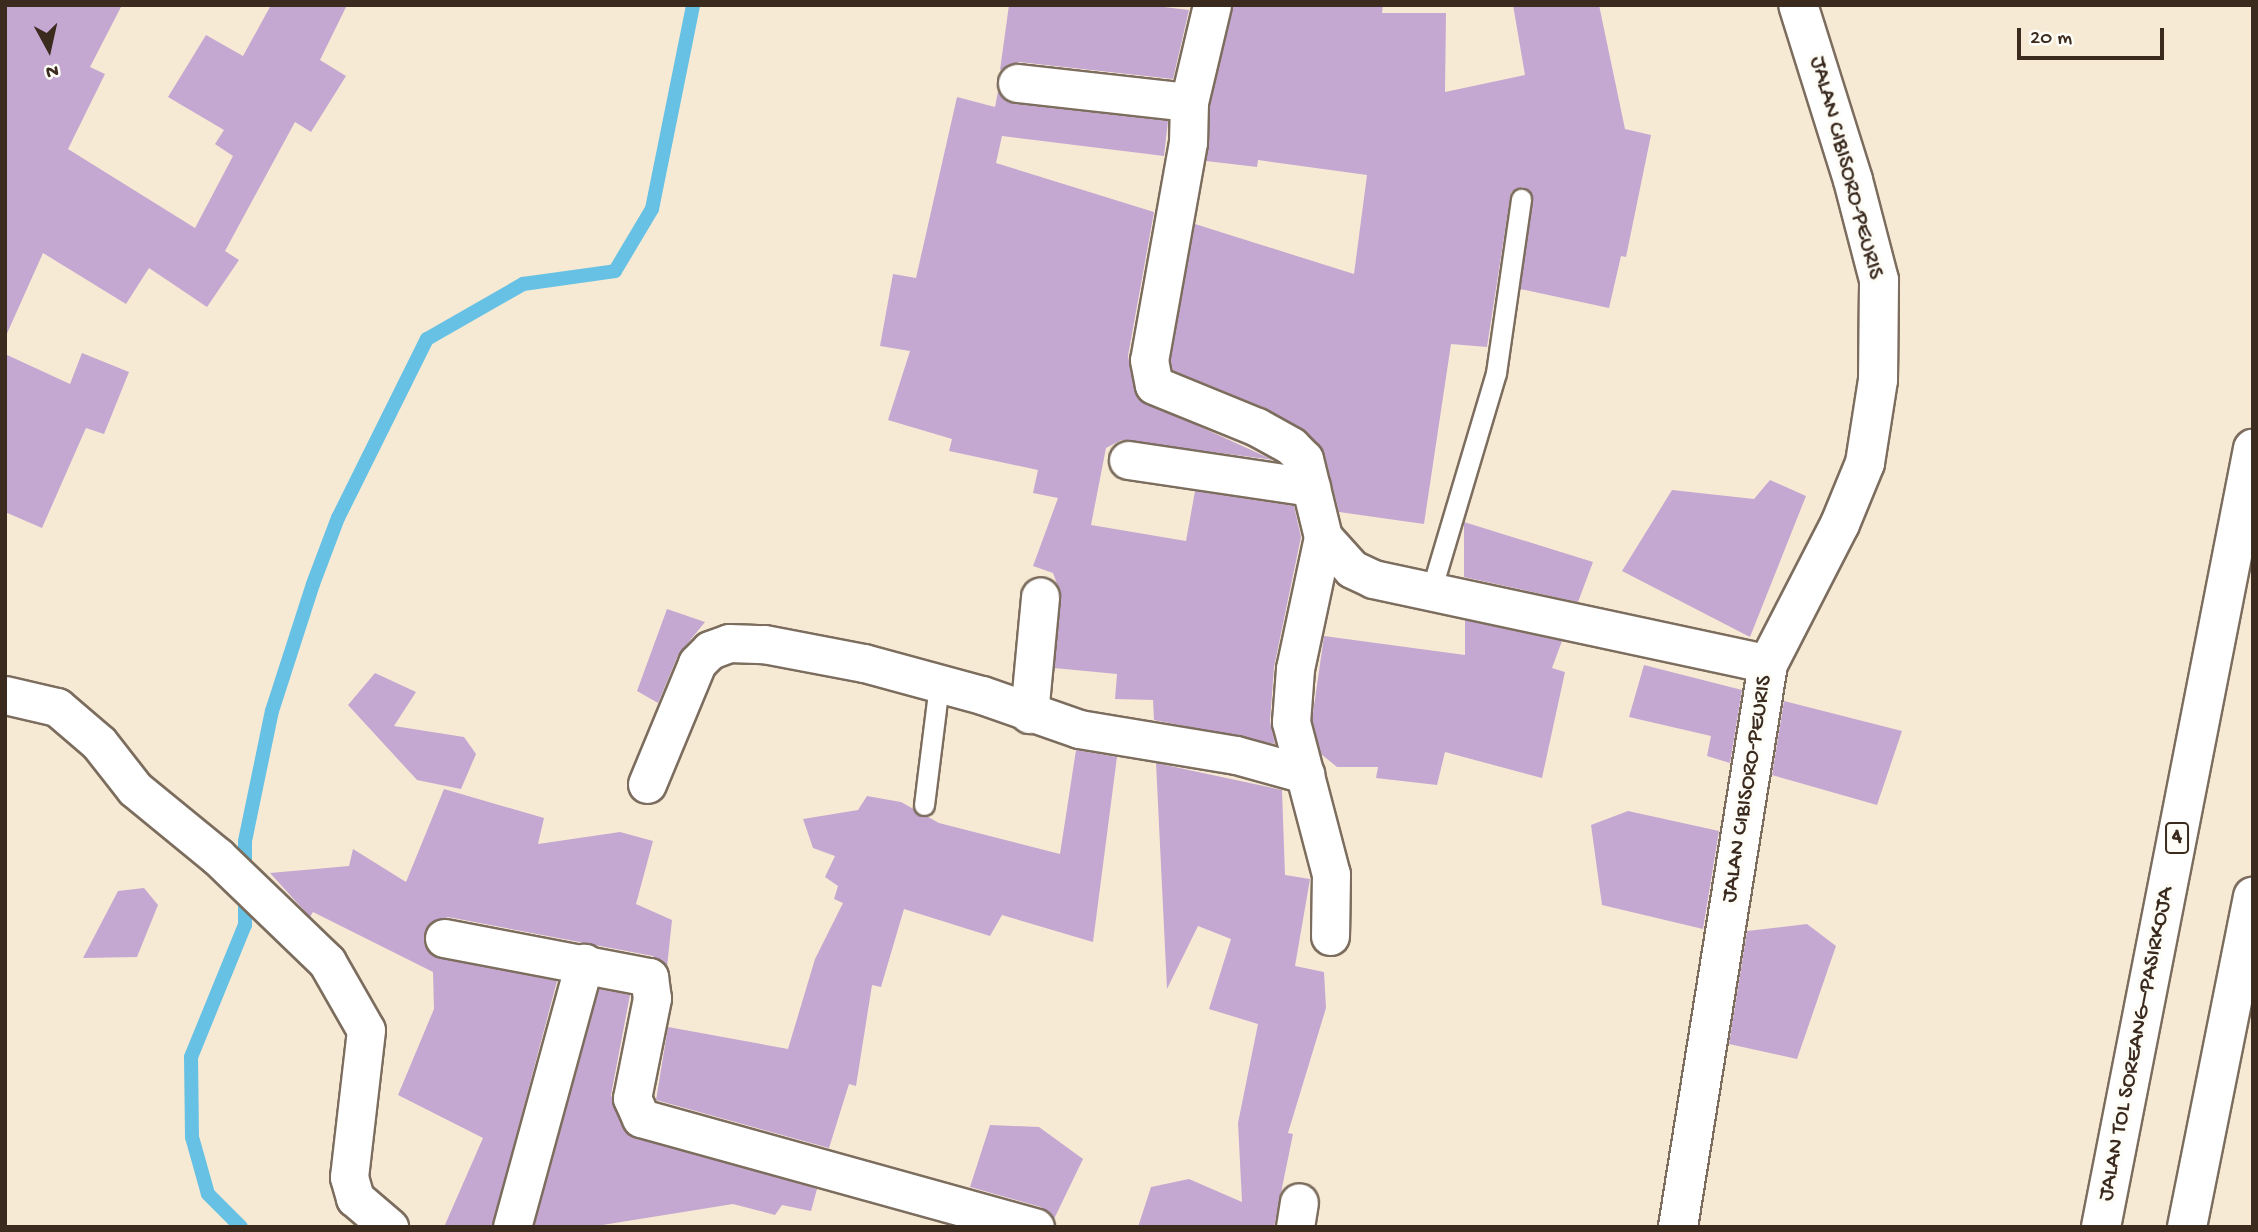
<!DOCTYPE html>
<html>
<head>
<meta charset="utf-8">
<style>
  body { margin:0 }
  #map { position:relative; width:2258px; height:1232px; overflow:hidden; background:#f6ead5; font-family:"Gochi Hand",sans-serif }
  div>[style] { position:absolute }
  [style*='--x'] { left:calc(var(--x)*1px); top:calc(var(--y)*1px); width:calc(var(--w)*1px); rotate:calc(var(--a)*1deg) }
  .stream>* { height:14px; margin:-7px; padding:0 7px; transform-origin:7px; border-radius:7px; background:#66c1e4 }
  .building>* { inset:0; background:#c5a8d1 }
  .roads { filter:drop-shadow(2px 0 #7c6d5e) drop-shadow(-2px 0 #7c6d5e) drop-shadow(0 2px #7c6d5e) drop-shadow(0 -2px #7c6d5e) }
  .lane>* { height:19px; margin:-9.5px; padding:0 9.5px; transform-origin:9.5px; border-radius:9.5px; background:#fff }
  .street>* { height:37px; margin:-18.5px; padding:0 18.5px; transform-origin:18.5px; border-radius:18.5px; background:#fff }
  .secondary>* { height:38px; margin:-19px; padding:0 19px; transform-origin:19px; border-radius:19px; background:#fff }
  .highway>* { height:38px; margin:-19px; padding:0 19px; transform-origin:19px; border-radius:19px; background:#fff }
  span { translate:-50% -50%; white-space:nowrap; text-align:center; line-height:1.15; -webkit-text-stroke:7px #fdfcf7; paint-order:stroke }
  .shield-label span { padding:2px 5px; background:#fdfcf7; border:2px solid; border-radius:5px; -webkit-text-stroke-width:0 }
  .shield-label { font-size:21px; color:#3b2a1e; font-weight:700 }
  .street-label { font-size:23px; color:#3b2a1e }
  .frame { position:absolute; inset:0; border:7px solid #3b2a1e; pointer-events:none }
  .north { position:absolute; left:14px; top:14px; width:70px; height:70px; -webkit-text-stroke:5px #fdfcf7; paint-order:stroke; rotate:172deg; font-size:19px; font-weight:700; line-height:28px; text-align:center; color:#3b2a1e }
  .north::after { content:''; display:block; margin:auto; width:24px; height:32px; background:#3b2a1e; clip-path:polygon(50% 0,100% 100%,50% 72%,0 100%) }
  .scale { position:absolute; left:2017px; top:28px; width:147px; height:32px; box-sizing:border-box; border:4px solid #3b2a1e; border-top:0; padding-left:9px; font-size:21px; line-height:24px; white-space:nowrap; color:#3b2a1e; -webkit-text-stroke:5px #fdfcf7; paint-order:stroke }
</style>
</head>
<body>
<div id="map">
  <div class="stream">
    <i style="--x:241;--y:1227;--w:47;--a:-135"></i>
    <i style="--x:208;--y:1194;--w:59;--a:-105.7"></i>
    <i style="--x:192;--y:1137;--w:80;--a:-90.7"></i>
    <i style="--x:191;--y:1057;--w:143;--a:-67.8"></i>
    <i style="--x:245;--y:925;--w:84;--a:-90"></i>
    <i style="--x:245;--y:841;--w:133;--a:-78.3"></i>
    <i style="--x:272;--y:711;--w:133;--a:-72.1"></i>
    <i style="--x:313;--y:584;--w:71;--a:-69.3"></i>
    <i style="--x:338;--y:518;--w:200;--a:-63.6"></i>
    <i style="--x:427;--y:339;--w:111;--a:-29.8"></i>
    <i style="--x:523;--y:284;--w:93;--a:-8"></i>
    <i style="--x:615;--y:271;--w:72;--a:-59.2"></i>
    <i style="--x:652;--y:209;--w:208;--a:-78.6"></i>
  </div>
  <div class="building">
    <i style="clip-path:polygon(5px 5px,122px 5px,90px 67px,105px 74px,68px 149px,195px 228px,233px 156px,215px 144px,224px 130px,168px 97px,206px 35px,243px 56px,271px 5px,347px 5px,320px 60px,346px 76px,311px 132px,295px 122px,225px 251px,239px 260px,207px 307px,149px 268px,126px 304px,43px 253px,5px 338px)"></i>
    <i style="clip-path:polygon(1009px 5px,1147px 5px,1189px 10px,1173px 79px,1019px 62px,1000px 70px)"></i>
    <i style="clip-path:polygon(1232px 5px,1383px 5px,1382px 13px,1446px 13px,1445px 92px,1525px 75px,1513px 5px,1599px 5px,1625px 129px,1651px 135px,1626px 257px,1621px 256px,1609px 308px,1520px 289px,1533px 200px,1523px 187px,1511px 192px,1487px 347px,1451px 344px,1424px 524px,1339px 512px,1324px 453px,1306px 431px,1265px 408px,1172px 370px,1170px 360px,1195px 224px,1354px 274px,1367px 175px,1258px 160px,1257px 167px,1206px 161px,1210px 105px)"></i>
    <i style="clip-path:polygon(998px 91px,1015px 104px,1168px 121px,1164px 156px,1002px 136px,996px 163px,1154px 212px,1128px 356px,1137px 398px,1273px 460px,1121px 440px,1106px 448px,1091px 525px,1186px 541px,1195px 491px,1294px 506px,1301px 537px,1274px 667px,1270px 721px,1275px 744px,1154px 720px,1153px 700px,1115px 699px,1117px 674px,1054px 668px,1059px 589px,1053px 573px,1033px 566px,1058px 498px,1033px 493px,1038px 470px,949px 451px,952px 439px,888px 420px,910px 351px,880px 346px,893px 274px,916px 278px,957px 97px,995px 107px)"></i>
    <i style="clip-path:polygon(82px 353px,129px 372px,104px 434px,86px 428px,42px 528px,5px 512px,5px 354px,70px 384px)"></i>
    <i style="clip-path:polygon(1770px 480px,1806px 496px,1750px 637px,1622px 571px,1672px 490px,1754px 499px)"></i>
    <i style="clip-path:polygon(1464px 522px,1593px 562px,1578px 602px,1464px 577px)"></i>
    <i style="clip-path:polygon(667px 609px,705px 622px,678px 655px,658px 703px,637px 691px)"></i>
    <i style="clip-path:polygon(1465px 620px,1562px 641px,1552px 668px,1565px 672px,1542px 778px,1445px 752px,1437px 785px,1376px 778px,1378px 767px,1337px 767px,1321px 754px,1312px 720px,1324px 636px,1465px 655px)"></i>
    <i style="clip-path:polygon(1644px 665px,1742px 690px,1730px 763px,1707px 756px,1711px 736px,1629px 717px)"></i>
    <i style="clip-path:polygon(375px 673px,416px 692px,394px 726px,464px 737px,476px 754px,461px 789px,417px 780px,348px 705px)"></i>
    <i style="clip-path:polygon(1784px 701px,1902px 731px,1877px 805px,1772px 775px)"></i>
    <i style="clip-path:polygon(1076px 750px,1117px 757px,1093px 942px,1002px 915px,990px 936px,904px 909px,881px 987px,872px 985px,856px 1086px,849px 1084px,829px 1148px,656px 1100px,668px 1027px,788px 1049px,815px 959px,843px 903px,834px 899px,838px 886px,825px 877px,835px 856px,813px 848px,803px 819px,858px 810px,867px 796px,901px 802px,939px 823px,1060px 854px)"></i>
    <i style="clip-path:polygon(1156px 763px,1282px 790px,1285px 875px,1310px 879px,1295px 966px,1324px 972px,1326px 1008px,1288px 1133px,1293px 1134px,1274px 1227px,1138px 1227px,1151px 1187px,1189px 1179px,1242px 1202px,1238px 1123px,1258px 1024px,1209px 1009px,1231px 939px,1198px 926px,1167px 989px)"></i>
    <i style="clip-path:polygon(444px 789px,544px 818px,538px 844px,620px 832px,653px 841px,636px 904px,672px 920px,667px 967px,653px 956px,448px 917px,428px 925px,424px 944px,439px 958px,557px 981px,492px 1227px,444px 1227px,483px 1138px,398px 1095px,434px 1009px,433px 972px,313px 912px,310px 917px,270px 873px,349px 866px,353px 849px,406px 882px)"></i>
    <i style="clip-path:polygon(1628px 811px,1719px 831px,1703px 929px,1602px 905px,1591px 825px)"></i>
    <i style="clip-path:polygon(144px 888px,158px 905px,137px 957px,83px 958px,118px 891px)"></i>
    <i style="clip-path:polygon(1807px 924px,1836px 946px,1797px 1059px,1729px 1044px,1747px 931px)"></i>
    <i style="clip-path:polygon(599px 989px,630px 995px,611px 1095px,627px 1134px,817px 1189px,811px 1211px,782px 1205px,775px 1215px,733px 1204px,590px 1227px,534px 1227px)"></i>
    <i style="clip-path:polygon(990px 1125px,1039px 1127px,1083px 1159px,1054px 1219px,1041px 1207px,970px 1187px)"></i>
  </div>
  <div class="roads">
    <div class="lane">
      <i style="--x:1431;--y:591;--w:227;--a:-73.4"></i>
      <i style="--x:1496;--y:373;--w:176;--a:-81.8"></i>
      <i style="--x:924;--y:805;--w:121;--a:-82.9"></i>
    </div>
    <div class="street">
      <i style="--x:1212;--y:5;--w:100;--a:103.3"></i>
      <i style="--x:1189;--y:102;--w:40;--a:91.4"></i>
      <i style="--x:1188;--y:142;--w:221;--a:100.1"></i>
      <i style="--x:1149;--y:360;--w:25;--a:79"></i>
      <i style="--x:1154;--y:385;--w:111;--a:22.2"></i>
      <i style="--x:1257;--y:427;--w:39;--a:29"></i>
      <i style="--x:1291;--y:446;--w:18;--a:45"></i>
      <i style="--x:1304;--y:459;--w:80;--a:76.3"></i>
      <i style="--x:1323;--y:537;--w:43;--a:47.8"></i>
      <i style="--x:1352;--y:569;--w:23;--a:25"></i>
      <i style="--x:1373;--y:579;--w:404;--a:12.1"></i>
      <i style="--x:1017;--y:83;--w:173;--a:6.3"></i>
      <i style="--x:1128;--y:460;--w:185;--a:8.4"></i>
      <i style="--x:1323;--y:537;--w:135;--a:102"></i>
      <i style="--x:1295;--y:669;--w:53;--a:94.3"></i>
      <i style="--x:1291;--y:722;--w:157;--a:75.3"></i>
      <i style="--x:1331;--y:874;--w:62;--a:90.9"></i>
      <i style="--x:5;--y:695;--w:53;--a:13"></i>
      <i style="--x:57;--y:707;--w:55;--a:40.6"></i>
      <i style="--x:99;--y:743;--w:58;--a:52"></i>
      <i style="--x:135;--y:789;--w:106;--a:39.3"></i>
      <i style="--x:217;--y:856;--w:153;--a:43.9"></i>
      <i style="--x:327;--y:962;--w:78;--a:60.2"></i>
      <i style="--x:366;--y:1030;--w:148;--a:96.6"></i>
      <i style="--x:349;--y:1177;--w:22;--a:74"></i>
      <i style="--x:355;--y:1198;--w:45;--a:40.5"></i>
      <i style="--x:1029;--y:714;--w:118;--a:-84.6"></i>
      <i style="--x:647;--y:784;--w:131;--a:-67.5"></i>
      <i style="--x:697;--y:663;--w:18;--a:-45"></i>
      <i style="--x:710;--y:650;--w:20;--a:-20"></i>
      <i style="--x:729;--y:643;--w:35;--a:2"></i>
      <i style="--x:764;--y:644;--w:102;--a:10.8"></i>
      <i style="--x:864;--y:663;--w:122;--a:15.2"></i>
      <i style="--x:982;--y:695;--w:103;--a:19.3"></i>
      <i style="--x:1079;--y:729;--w:159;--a:9.4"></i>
      <i style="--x:1236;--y:755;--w:72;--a:15.4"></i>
      <i style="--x:444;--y:938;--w:209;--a:10.8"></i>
      <i style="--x:649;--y:977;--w:21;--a:82"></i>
      <i style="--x:652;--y:998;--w:102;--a:101.3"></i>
      <i style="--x:632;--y:1098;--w:22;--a:66"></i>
      <i style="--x:641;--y:1118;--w:409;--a:15.5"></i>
      <i style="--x:512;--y:1227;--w:274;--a:-74.7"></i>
      <i style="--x:1295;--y:1227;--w:25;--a:-81"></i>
    </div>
    <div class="secondary">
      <i style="--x:1678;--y:1227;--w:570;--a:-80.92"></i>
      <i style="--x:1768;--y:664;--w:157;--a:-62.8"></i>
      <i style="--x:1840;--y:524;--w:66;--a:-67.7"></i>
      <i style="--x:1865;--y:463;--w:84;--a:-81.1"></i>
      <i style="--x:1878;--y:380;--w:100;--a:-89.4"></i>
      <i style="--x:1879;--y:280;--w:103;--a:-104.6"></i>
      <i style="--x:1853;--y:180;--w:183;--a:-107.4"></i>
    </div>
    <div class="highway">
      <i style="--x:2101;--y:1227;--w:793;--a:-78.95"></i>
      <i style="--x:2187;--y:1227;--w:337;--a:-78.7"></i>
    </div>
  </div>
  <div class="shield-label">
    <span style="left:2177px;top:838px">4</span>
  </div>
  <div class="street-label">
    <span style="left:1845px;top:168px;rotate:75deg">JALAN CIBISORO-PEURIS</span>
    <span style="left:1748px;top:789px;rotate:-81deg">JALAN CIBISORO-PEURIS</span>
    <span style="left:2137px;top:1044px;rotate:-79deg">JALAN TOL SOREANG–PASIRKOJA</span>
  </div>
  <div class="frame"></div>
  <div class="north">N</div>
  <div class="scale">20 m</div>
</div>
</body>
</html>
